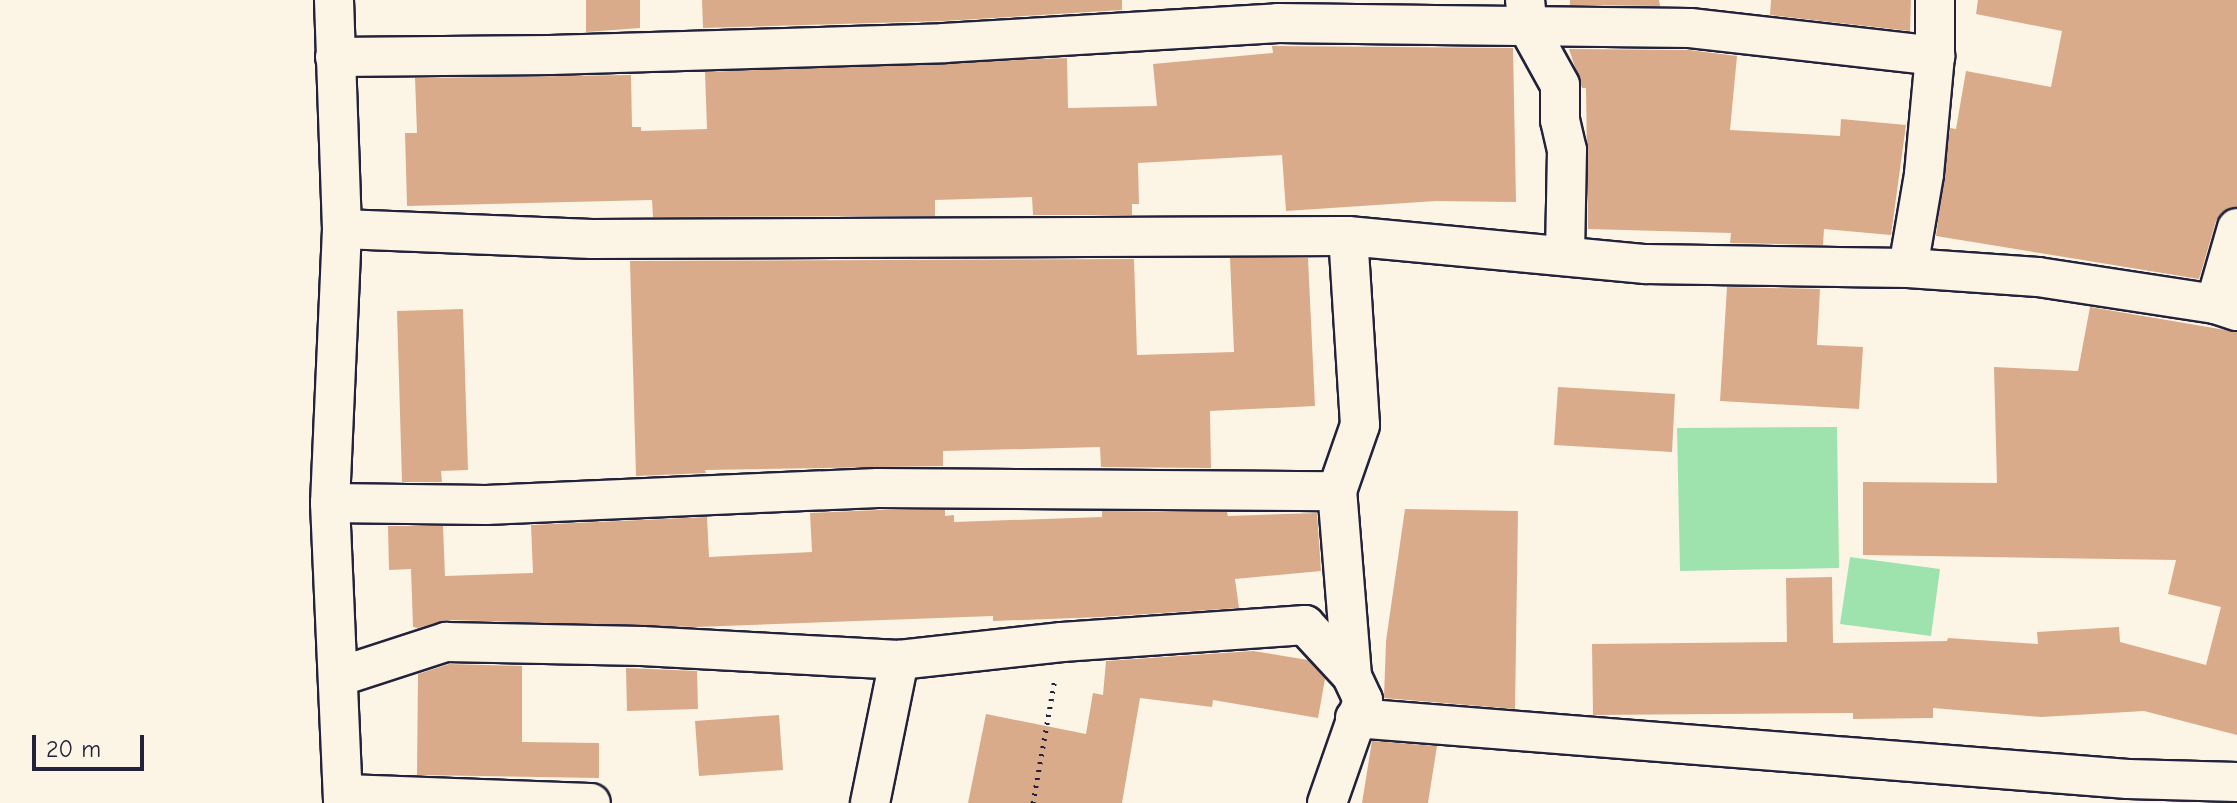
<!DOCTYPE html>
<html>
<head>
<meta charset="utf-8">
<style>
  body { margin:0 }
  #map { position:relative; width:2237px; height:803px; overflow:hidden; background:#fcf5e5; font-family:"Comic Neue",sans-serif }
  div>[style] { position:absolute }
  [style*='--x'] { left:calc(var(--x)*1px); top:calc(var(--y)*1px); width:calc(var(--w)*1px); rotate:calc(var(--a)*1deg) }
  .green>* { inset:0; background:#9ee3ae }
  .building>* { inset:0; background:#d9ab8b }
  .path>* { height:5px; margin-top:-2.5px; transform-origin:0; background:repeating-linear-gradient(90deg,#22223b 0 2px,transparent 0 8px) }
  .roads { filter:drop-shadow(2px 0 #22223b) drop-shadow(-2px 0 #22223b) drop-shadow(0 2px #22223b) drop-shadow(0 -2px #22223b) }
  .street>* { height:38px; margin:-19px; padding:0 19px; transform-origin:19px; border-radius:19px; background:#fcf5e5 }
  span { translate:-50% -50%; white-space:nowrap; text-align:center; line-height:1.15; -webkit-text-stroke:6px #fcf5e5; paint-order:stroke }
  .scale { position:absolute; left:32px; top:735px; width:112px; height:36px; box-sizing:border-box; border:4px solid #22223b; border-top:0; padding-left:10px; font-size:24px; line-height:28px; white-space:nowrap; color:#22223b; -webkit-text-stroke:6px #fcf5e5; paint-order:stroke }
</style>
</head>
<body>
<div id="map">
  <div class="green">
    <i style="clip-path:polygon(1837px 427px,1839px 568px,1680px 571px,1677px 428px)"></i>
    <i style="clip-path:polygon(1850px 557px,1940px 569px,1931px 636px,1840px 624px)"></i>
  </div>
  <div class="building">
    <i style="clip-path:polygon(586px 0,640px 0,640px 28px,586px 32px)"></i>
    <i style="clip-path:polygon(702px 0,1122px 0,1122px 10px,943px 21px,703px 28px)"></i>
    <i style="clip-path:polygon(1570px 0,1659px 0,1660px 6px,1570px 5px)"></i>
    <i style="clip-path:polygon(1771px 0,1911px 0,1910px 31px,1770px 15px)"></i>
    <i style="clip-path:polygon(1978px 0,2237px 0,2237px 207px,2222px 212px,2216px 221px,2199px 279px,1936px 236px,1950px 128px,1956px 129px,1966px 71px,2051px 87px,2062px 31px,1976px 14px)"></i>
    <i style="clip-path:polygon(1272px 46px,1513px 48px,1516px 202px,1436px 201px,1286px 211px,1282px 155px,1138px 163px,1139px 204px,1132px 204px,1132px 215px,1033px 215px,1032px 197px,935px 200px,935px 216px,653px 217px,652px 200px,407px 206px,405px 133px,417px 133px,415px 78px,631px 75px,632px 127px,641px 127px,641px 131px,707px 129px,705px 72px,1067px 58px,1068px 108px,1157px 106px,1153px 64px,1273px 53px)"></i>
    <i style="clip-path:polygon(1569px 49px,1689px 50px,1737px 56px,1730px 130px,1840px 136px,1841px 119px,1906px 125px,1891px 235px,1824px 229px,1823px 245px,1730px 243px,1731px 233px,1588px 229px,1586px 88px,1582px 88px)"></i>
    <i style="clip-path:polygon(1230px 258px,1308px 258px,1315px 406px,1210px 411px,1211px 468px,1101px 467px,1100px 447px,943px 451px,943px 466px,705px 470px,706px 473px,636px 476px,630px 261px,1134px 259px,1137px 355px,1234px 352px)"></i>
    <i style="clip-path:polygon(1727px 287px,1820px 289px,1817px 345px,1863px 347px,1859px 409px,1720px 401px)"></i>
    <i style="clip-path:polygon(2090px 307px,2237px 332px,2237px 735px,2144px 711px,2041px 717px,1933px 708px,1933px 718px,1853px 719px,1853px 713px,1593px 715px,1592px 644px,1787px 642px,1786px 578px,1832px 577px,1833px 643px,1947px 641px,1948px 638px,2038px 644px,2037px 632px,2119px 627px,2120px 642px,2206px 665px,2221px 607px,2168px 594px,2176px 560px,1863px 555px,1863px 482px,1997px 483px,1994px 367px,2078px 371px)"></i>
    <i style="clip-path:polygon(463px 309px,468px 470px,441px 471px,442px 482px,402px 482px,397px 311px)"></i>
    <i style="clip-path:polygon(1558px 387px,1675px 394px,1672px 452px,1554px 445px)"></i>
    <i style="clip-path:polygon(1405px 509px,1518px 511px,1515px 709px,1384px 698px,1386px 641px)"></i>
    <i style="clip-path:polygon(878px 510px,945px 510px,945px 516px,954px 515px,954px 522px,1102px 517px,1102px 511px,1227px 512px,1228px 516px,1317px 513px,1321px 571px,1235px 579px,1239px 608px,1100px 617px,993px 621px,993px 616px,696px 627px,446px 620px,418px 628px,413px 627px,411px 569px,389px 570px,388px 526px,443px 526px,445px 576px,533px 573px,531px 525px,707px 517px,709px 557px,812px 552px,810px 513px)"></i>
    <i style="clip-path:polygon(1253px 651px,1308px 660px,1325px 679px,1318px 718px,1213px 700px,1212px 707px,1140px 698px,1122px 803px,968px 803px,986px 714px,1086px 734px,1093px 693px,1103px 695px,1106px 661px)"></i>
    <i style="clip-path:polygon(449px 664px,522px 666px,522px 742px,599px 743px,599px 778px,417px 775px,418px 674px)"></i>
    <i style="clip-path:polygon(626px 668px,697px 671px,698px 709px,627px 711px)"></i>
    <i style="clip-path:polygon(779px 715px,783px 770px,699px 776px,695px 721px)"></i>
    <i style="clip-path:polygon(1372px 741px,1437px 746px,1428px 803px,1362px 803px)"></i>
  </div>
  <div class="path">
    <i style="--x:1033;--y:803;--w:127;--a:-80"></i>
  </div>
  <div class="roads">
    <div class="street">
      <i style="--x:334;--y:0;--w:229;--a:88"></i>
      <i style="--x:342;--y:229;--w:274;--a:92.5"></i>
      <i style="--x:330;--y:503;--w:300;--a:87.5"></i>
      <i style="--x:1525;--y:0;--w:27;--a:84"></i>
      <i style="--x:1528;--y:27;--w:66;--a:61.1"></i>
      <i style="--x:1560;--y:85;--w:35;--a:90"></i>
      <i style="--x:1560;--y:120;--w:31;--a:77"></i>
      <i style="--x:1567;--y:150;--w:105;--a:91.1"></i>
      <i style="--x:335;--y:57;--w:215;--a:-0.5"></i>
      <i style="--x:550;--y:55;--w:394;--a:-1.7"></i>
      <i style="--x:944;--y:43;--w:335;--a:-3.4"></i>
      <i style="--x:1278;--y:23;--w:412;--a:0.7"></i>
      <i style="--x:1690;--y:28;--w:247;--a:6.5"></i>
      <i style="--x:342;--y:229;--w:250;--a:2.3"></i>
      <i style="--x:592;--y:239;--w:756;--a:-0.23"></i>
      <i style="--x:1908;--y:268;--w:95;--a:-80.3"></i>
      <i style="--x:1924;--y:174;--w:119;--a:-84.7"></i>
      <i style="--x:1935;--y:56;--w:56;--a:-90"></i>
      <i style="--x:2215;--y:304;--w:79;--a:-73.9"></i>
      <i style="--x:330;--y:503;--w:156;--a:0.7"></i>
      <i style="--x:486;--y:505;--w:392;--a:-2.5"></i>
      <i style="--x:878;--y:488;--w:459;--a:0.4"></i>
      <i style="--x:338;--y:677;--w:114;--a:-18"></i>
      <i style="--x:446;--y:642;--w:196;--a:1.2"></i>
      <i style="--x:642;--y:646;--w:257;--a:3.1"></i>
      <i style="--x:899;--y:660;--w:164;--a:-6.3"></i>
      <i style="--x:1062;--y:642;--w:244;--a:-4"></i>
      <i style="--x:1305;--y:625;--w:69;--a:47.3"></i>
      <i style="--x:1355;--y:718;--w:775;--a:4.51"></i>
      <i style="--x:2128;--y:779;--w:109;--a:1.6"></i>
      <i style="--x:344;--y:794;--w:247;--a:2.1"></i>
      <i style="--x:870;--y:803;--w:146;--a:-78.5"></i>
      <i style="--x:1327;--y:803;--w:109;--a:-70.7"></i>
      <i style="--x:1363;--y:700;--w:26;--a:-115"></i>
      <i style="--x:1352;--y:676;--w:186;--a:-94.6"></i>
      <i style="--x:1337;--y:491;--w:70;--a:-70.8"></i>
      <i style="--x:1360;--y:425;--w:189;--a:-93.6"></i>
      <i style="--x:1348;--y:236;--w:299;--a:5.4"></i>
      <i style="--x:1646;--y:264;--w:262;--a:0.9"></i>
      <i style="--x:1908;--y:268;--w:130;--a:4"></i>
      <i style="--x:2038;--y:277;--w:179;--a:8.7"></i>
      <i style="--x:2215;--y:304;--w:23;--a:18"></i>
    </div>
  </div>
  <div class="scale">20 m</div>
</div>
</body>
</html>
